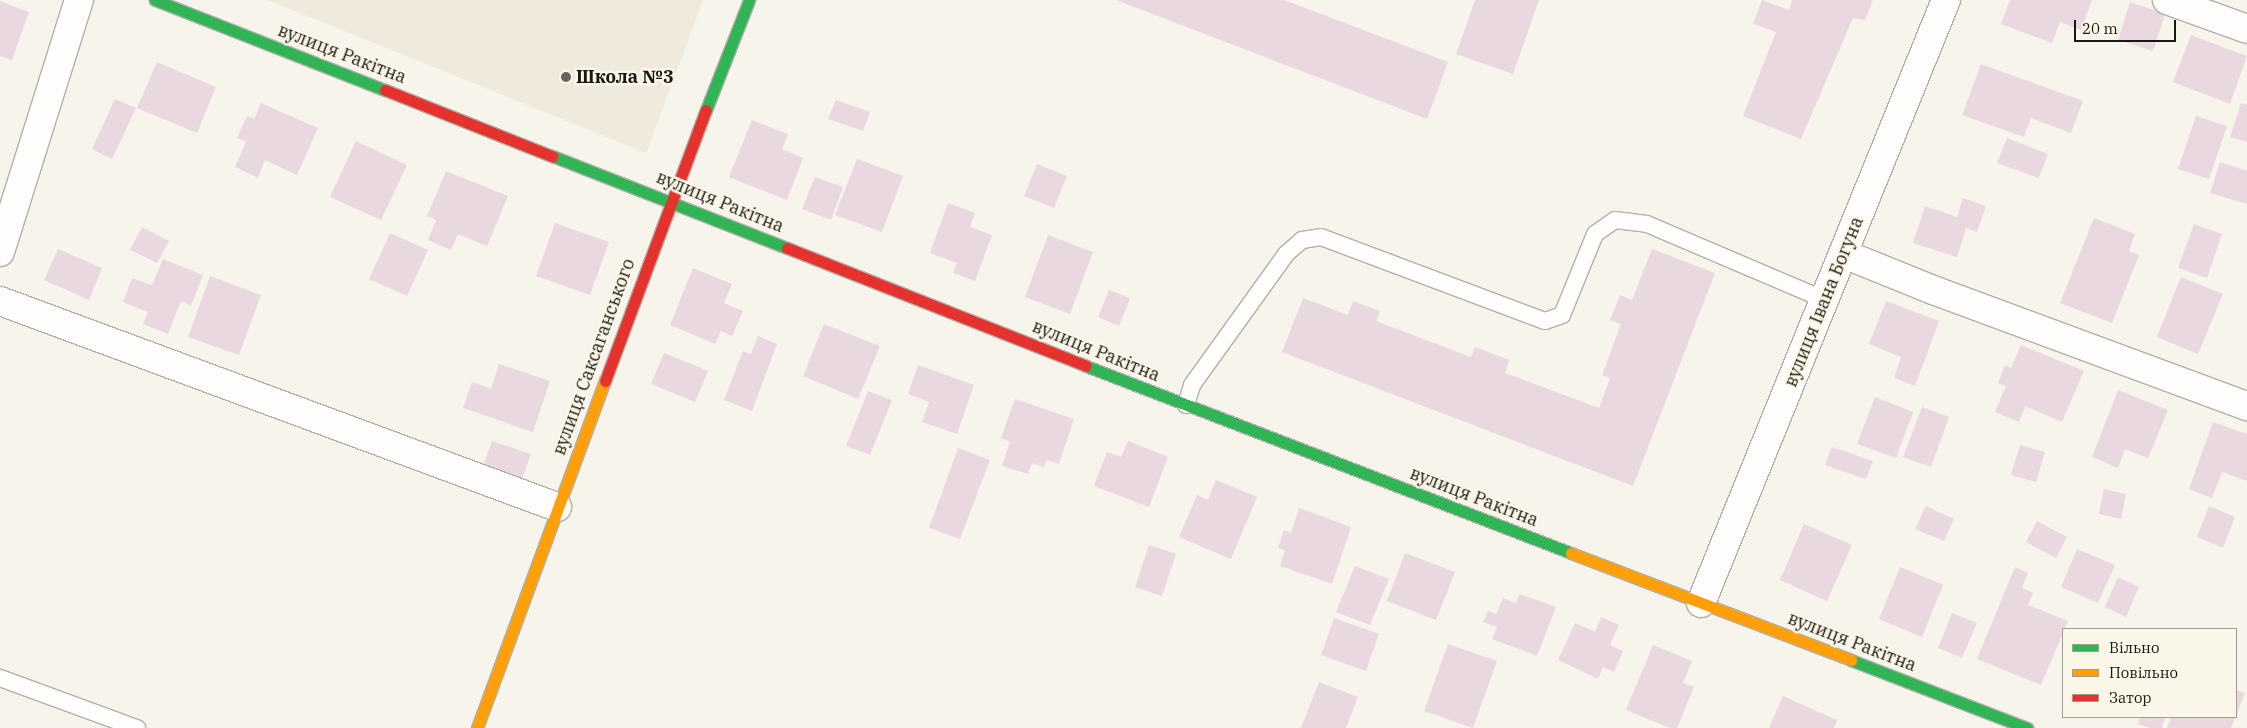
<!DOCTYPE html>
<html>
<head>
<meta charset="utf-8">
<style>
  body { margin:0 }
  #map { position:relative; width:2247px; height:728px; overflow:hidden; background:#f7f4ec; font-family:"IBM Plex Serif",serif }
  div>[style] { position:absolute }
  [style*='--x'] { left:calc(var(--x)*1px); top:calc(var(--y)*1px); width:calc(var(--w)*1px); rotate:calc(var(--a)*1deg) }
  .built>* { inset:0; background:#efeadb }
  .building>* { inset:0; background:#e9d8e0 }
  .roads { filter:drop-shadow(1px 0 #b2b0aa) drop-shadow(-1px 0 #b2b0aa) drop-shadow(0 1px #b2b0aa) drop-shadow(0 -1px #b2b0aa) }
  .lane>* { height:16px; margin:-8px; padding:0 8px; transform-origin:8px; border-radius:8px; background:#fefdfc }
  .street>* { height:28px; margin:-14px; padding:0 14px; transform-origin:14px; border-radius:14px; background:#fefdfc }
  .fast>* { height:11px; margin:-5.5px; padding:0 5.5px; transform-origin:5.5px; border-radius:5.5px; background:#30b455 }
  .slow>* { height:11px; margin:-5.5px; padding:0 5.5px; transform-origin:5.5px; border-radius:5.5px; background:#ff9f0a }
  .jam>* { height:11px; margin:-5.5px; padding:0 5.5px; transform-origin:5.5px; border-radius:5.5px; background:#e5322d }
  .dots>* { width:14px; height:14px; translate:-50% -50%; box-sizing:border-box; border:2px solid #fbf7e8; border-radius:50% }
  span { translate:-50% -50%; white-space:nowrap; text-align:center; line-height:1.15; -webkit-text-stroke:5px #fbf7e8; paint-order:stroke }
  .street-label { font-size:18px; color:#191712 }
  .poi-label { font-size:18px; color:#191712; font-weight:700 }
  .left { translate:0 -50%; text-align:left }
  .legend { position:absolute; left:2062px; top:628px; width:175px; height:90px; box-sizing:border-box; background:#fbf7e8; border:1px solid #a19d92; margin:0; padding:6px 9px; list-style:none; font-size:15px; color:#191712 }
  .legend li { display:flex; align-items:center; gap:10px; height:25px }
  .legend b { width:25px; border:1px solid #a19d92 }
  .scale { position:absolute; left:2074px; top:20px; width:102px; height:22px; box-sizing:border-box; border:2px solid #191712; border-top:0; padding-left:6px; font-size:15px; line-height:18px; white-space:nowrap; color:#191712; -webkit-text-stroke:4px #fbf7e8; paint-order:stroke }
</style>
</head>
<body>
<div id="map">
  <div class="built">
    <i style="clip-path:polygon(268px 0,703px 0,646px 153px)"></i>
  </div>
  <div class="building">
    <i style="clip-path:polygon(1116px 0,1284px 0,1448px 62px,1427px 119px)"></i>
    <i style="clip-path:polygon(1475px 0,1539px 0,1513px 74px,1456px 54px)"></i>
    <i style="clip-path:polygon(1762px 0,1789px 10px,1792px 0,1873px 0,1865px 20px,1853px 18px,1801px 139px,1743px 116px,1776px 32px,1753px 24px)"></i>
    <i style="clip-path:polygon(2010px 0,2092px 0,2081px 30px,2060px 22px,2052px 43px,2001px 24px)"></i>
    <i style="clip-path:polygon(0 1px,29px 12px,12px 60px,0 56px)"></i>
    <i style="clip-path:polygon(2130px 2px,2165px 14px,2153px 51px,2118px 40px)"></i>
    <i style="clip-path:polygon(2191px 35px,2247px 56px,2230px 104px,2173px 82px)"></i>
    <i style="clip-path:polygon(157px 62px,216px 87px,197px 133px,137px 108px)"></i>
    <i style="clip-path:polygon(1981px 64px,2083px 101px,2071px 133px,2031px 118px,2024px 137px,1962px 115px)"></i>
    <i style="clip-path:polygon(115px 99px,136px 108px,112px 159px,92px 149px)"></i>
    <i style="clip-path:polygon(836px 100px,870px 112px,863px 131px,828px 119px)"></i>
    <i style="clip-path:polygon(261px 103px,318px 128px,297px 175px,265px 160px,258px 178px,235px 167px,246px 142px,237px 138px,247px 116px,254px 119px)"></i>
    <i style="clip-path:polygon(2241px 103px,2247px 105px,2247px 142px,2230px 137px)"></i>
    <i style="clip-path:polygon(2196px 116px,2227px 126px,2209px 179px,2178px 169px)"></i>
    <i style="clip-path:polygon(752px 120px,788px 134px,782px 149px,803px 158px,787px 200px,729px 177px)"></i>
    <i style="clip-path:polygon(2007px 138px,2048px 154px,2039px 178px,1997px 163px)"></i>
    <i style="clip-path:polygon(356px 141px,407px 165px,381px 220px,330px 197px)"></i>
    <i style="clip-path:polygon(857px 159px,903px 176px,882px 232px,835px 215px)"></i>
    <i style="clip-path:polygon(2220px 162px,2247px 171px,2247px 204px,2210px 193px)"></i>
    <i style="clip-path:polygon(1037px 164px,1067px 176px,1054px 208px,1024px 196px)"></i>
    <i style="clip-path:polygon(446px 171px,508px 196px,487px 246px,458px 234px,451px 250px,428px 240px,436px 220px,427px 216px)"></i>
    <i style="clip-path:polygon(815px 177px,843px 187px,831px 220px,802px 209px)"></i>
    <i style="clip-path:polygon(1963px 198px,1986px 206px,1977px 232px,1966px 228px,1957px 257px,1913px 243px,1925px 206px,1957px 217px)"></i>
    <i style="clip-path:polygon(948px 203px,975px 213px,970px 227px,992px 235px,975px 281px,953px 273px,957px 263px,930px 253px)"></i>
    <i style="clip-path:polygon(2094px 218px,2135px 234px,2129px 251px,2139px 255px,2112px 323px,2060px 303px)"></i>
    <i style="clip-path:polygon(555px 223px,609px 242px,590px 295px,536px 276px)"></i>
    <i style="clip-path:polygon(2194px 224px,2222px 234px,2207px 278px,2178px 268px)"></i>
    <i style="clip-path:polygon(142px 227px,169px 241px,157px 263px,130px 250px)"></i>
    <i style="clip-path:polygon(390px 233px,428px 250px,407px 296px,369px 279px)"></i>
    <i style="clip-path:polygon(1048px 235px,1093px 252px,1070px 314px,1025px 297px)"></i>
    <i style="clip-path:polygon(58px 249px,102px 268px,89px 300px,44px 280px)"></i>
    <i style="clip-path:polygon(1652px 249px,1715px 273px,1633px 486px,1282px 352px,1303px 298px,1348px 315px,1353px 301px,1380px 311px,1376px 321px,1471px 357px,1475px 347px,1509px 360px,1505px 373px,1599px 408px,1610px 378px,1602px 375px,1621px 324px,1610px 320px,1620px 295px,1632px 300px)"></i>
    <i style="clip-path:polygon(163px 259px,203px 275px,191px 306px,181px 301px,168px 334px,143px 324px,148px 312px,123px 302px,132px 278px,152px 285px)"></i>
    <i style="clip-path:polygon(693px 268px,732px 284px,724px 303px,743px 311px,732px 336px,721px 331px,715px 344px,670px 325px)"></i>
    <i style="clip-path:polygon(210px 276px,261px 295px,239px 355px,188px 337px)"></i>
    <i style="clip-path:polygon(2181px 277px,2223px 294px,2198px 354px,2157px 337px)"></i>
    <i style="clip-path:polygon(1109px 290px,1130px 298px,1119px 326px,1098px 317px)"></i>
    <i style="clip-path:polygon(1886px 301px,1939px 321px,1915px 386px,1894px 378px,1901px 357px,1869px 344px)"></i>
    <i style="clip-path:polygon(824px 324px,880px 346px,858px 399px,803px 376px)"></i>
    <i style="clip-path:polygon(758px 336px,777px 344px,752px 411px,724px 400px,743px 351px,751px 354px)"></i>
    <i style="clip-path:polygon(2021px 345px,2084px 371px,2062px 422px,2025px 406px,2019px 422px,1995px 412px,2006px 386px,1998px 383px,2005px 365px,2011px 368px)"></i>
    <i style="clip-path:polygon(664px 353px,708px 371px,695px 402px,651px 384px)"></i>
    <i style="clip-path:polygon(499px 364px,550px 381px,533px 432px,463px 408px,472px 382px,491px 389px)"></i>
    <i style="clip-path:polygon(918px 365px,974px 385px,957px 434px,922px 422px,929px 402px,908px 394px)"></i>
    <i style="clip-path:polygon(2118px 390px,2168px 410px,2148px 458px,2125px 449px,2118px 468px,2092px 457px)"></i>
    <i style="clip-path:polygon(868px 391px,892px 400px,870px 455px,846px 446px)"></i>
    <i style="clip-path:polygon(1875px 397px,1913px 412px,1896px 458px,1857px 444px)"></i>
    <i style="clip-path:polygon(1015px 399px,1074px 419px,1059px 464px,1047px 460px,1044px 467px,1032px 463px,1028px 474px,1002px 466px,1010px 442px,1001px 438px)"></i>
    <i style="clip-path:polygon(1922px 407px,1949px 417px,1931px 467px,1903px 457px)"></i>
    <i style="clip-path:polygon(2213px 422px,2247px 434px,2247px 481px,2222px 472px,2212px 498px,2189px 489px)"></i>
    <i style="clip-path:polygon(492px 441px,531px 454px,522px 479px,483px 466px)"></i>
    <i style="clip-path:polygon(1128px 441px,1168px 457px,1149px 507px,1094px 486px,1107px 452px,1121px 457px)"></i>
    <i style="clip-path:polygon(2020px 445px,2045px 452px,2036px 482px,2011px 475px)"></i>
    <i style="clip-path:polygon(1832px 447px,1873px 461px,1866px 479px,1825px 465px)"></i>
    <i style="clip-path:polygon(958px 448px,990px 460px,960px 539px,929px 528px)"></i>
    <i style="clip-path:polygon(1216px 480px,1257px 497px,1231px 559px,1179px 537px,1197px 495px,1208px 500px)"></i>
    <i style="clip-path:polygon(2104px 489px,2126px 494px,2121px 519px,2099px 514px)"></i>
    <i style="clip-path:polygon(1926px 506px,1954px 519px,1944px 541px,1915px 529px)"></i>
    <i style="clip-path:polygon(2209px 506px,2235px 517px,2223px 548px,2197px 537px)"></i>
    <i style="clip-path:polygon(1299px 508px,1351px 527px,1332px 584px,1280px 566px,1285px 550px,1278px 548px,1284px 530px,1291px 533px)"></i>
    <i style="clip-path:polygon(2037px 521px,2067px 537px,2056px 558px,2026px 542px)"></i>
    <i style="clip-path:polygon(1804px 524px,1852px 545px,1827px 601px,1780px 580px)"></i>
    <i style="clip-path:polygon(1149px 545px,1176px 554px,1162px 596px,1135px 587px)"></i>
    <i style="clip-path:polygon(2077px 549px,2115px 565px,2098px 603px,2061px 587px)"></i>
    <i style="clip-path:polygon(1405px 553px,1455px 572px,1436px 620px,1387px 601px)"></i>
    <i style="clip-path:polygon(1355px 566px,1389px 579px,1370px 625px,1336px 612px)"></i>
    <i style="clip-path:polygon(1900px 567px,1943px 585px,1922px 637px,1879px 619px)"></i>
    <i style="clip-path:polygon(2015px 567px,2028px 573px,2022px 588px,2033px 593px,2028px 605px,2068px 621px,2041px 685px,1977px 659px)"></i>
    <i style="clip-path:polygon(2118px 577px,2139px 587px,2126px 617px,2105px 607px)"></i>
    <i style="clip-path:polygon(1520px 594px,1556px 607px,1537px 656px,1492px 639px,1497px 627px,1483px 622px,1488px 611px,1496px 614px,1503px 598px,1516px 603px)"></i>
    <i style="clip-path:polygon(1952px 613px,1977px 623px,1962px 658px,1938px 648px)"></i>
    <i style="clip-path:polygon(1601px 617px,1619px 625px,1610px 645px,1623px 651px,1614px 672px,1603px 667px,1598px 679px,1558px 660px,1575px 623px,1595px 632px)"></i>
    <i style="clip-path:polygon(1334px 618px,1379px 634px,1366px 671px,1321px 655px)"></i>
    <i style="clip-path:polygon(1448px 644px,1497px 661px,1473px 728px,1424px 711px)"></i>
    <i style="clip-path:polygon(1653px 645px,1692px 661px,1683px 683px,1694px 687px,1677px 728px,1670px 728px,1626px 710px)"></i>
    <i style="clip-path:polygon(1319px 682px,1358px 697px,1346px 728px,1301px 728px)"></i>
    <i style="clip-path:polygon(2236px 690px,2245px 693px,2236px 716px)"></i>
    <i style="clip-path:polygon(1783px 696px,1837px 720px,1834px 728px,1769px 728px)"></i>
    <i style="clip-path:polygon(2140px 717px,2165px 717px,2162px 728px,2150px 728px,2137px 724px)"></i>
    <i style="clip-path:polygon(2171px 717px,2235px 717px,2231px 728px,2167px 728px)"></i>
  </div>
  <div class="roads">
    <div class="lane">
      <i style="--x:1186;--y:405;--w:21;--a:-73"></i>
      <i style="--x:1192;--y:385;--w:161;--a:-54.3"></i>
      <i style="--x:1286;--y:254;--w:21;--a:-41"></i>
      <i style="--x:1302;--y:240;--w:19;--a:-9"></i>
      <i style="--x:1321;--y:237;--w:239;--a:20.6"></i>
      <i style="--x:1545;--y:321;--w:18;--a:-19"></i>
      <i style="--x:1562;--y:315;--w:87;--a:-67.8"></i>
      <i style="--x:1595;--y:234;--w:24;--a:-35"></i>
      <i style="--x:1615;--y:220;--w:32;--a:7"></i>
      <i style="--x:1647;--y:224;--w:194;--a:23.1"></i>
      <i style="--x:0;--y:678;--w:146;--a:20.1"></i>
    </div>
    <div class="street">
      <i style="--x:2167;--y:0;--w:85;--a:19.9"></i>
      <i style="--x:0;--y:252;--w:264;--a:-72.6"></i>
      <i style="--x:1844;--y:254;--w:96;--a:22"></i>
      <i style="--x:1933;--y:290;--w:335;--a:20.3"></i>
      <i style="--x:0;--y:301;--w:594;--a:20.3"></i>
      <i style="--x:1701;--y:603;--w:651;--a:-67.89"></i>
    </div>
    <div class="fast">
      <i style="--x:155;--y:0;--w:247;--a:21.4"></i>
      <i style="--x:706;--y:110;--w:118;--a:-68.6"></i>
      <i style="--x:552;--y:156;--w:252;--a:21.4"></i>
      <i style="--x:1086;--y:366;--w:520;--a:21.08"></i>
      <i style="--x:1851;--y:660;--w:189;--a:21.1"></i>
    </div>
    <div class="slow">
      <i style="--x:1571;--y:553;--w:300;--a:20.9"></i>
      <i style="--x:477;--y:728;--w:370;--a:-69.8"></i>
    </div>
    <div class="jam">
      <i style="--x:385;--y:90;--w:180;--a:21.6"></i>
      <i style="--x:787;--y:248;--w:321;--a:21.5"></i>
      <i style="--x:605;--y:381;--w:289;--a:-69.6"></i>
    </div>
  </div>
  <div class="dots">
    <i style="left:566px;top:77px;background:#67645e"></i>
  </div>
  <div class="street-label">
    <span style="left:342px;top:54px;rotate:21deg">вулиця Ракітна</span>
    <span style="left:720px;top:202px;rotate:22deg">вулиця Ракітна</span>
    <span style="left:1824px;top:302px;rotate:-68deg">вулиця Івана Богуна</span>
    <span style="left:1096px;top:351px;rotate:22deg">вулиця Ракітна</span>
    <span style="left:594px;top:357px;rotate:-70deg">вулиця Саксаганського</span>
    <span style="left:1474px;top:497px;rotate:21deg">вулиця Ракітна</span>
    <span style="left:1852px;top:642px;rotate:21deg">вулиця Ракітна</span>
  </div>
  <div class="poi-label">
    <span class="left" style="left:576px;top:77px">Школа №3</span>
  </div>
  <ul class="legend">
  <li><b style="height:6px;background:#30b455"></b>Вільно</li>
  <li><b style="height:6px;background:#ff9f0a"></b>Повільно</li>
  <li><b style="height:6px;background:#e5322d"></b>Затор</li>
  </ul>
  <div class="scale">20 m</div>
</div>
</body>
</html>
